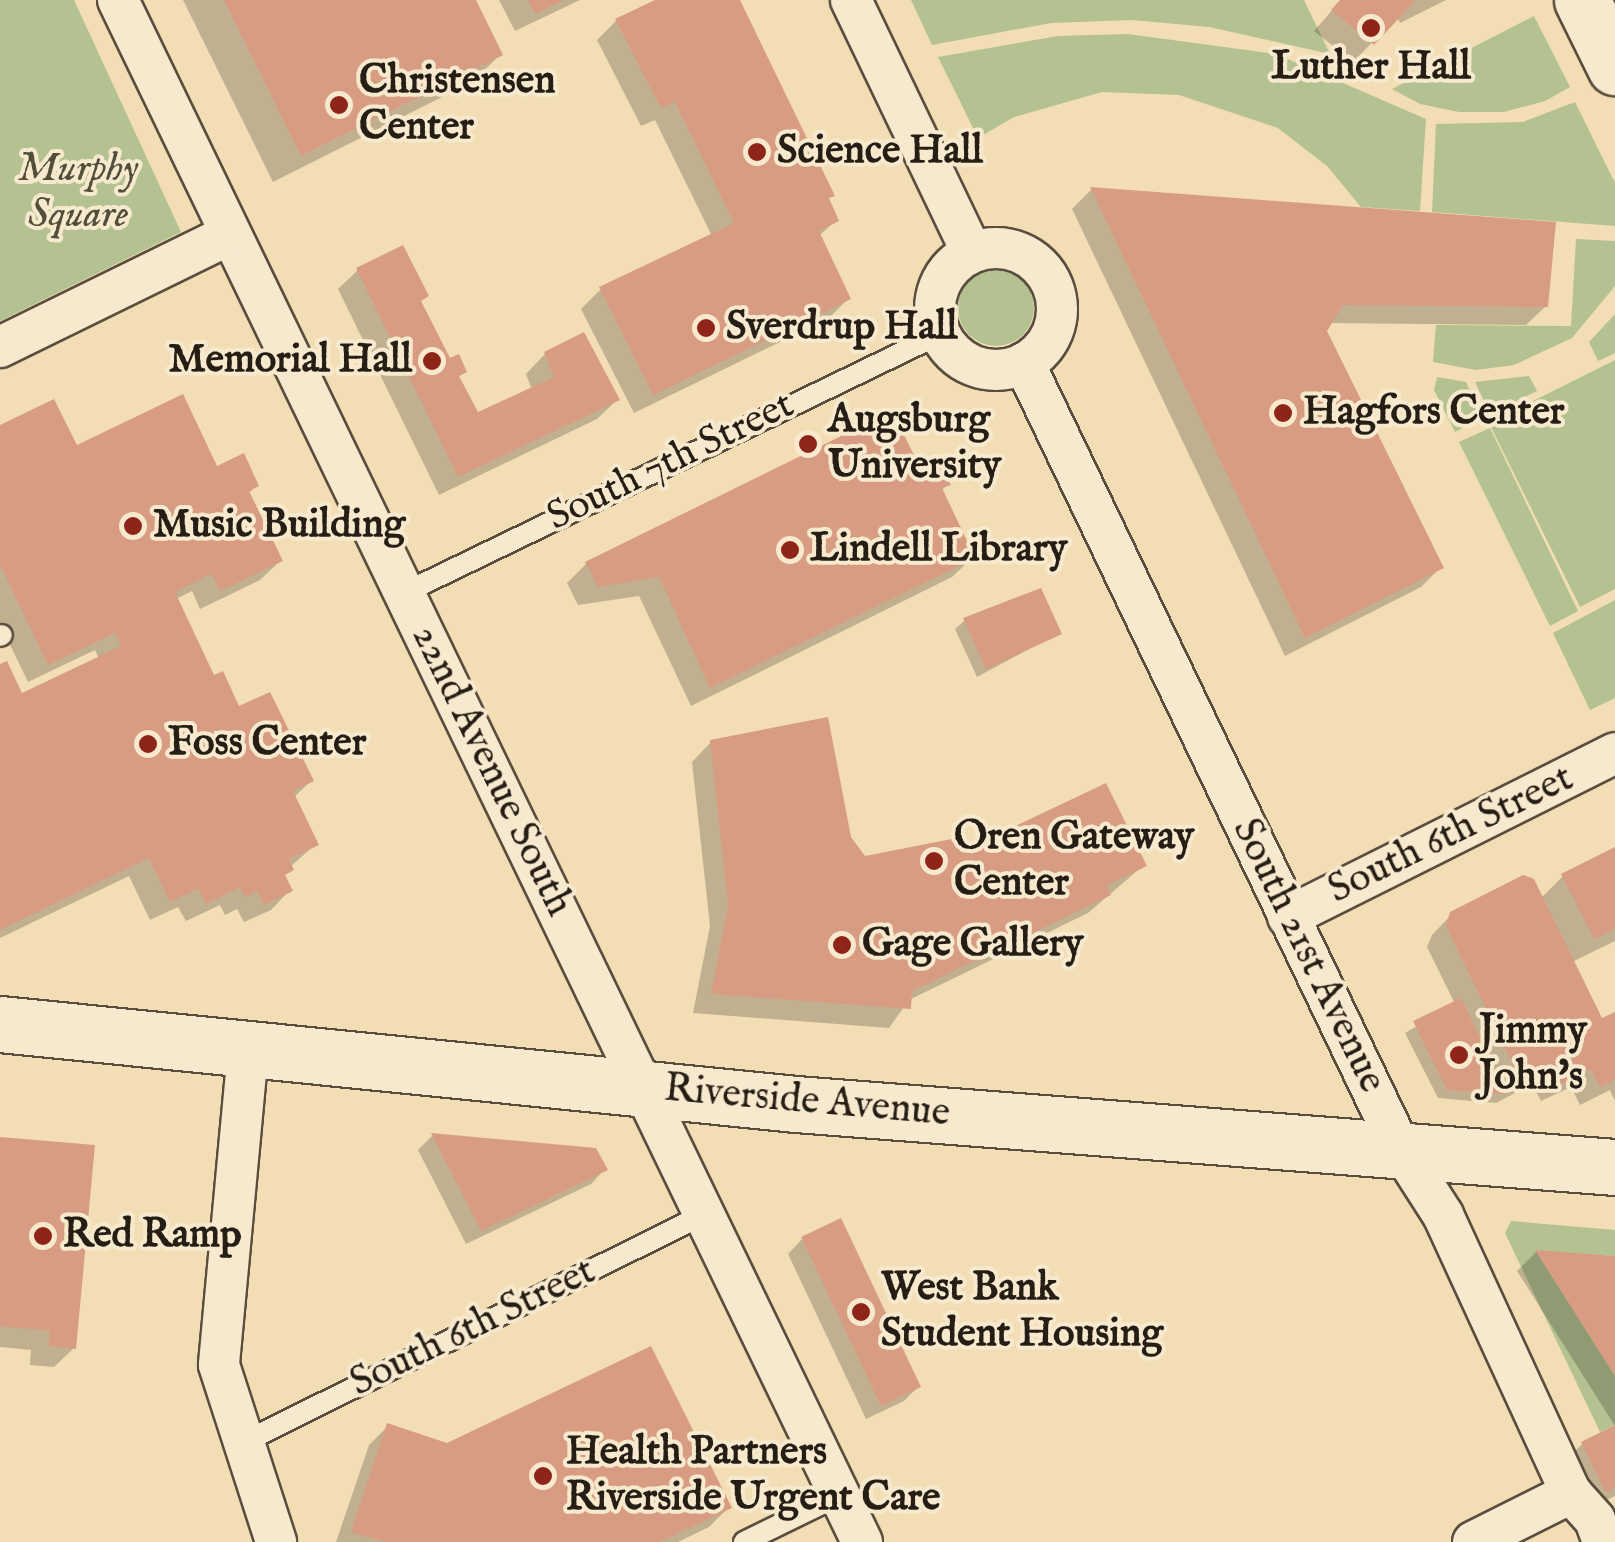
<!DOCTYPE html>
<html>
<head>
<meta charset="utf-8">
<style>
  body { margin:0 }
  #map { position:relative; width:1615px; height:1542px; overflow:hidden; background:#f2ddb4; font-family:"IM FELL English",serif }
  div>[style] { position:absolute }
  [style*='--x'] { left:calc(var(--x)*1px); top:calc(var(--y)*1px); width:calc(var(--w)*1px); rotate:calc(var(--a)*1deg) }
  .green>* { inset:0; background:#b4c291 }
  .round { border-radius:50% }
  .shadow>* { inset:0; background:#0003 }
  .building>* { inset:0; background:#d89c82 }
  .roads { filter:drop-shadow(2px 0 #594e3d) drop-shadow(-2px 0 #594e3d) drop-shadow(0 2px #594e3d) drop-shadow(0 -2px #594e3d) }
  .lane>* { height:20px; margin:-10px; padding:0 10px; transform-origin:10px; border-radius:10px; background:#f7e9ce }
  .street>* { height:40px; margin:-20px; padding:0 20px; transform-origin:20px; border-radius:20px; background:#f7e9ce }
  .street>.ring { margin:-20px; padding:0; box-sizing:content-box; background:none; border:40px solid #f7e9ce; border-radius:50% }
  .secondary>* { height:55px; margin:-27.5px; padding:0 27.5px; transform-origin:27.5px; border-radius:27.5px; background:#f7e9ce }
  .dots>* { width:28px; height:28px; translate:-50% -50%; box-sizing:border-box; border:5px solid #f7e9ce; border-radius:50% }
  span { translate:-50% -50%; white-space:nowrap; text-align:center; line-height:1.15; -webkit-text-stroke:8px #f7e9ce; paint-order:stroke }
  .poi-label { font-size:40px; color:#261e15; font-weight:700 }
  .left { translate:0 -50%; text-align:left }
  .right { translate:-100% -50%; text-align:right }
  .park-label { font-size:40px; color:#514f3a; font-style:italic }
  .street-label { font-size:40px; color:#261e15 }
</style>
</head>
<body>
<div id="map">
  <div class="green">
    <i style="clip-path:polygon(0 0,74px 0,181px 232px,0 321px)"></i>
    <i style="clip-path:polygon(911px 0,1304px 0,1330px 54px,1209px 27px,1132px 20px,1051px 23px,932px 45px)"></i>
    <i style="clip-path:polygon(1534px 16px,1570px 87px,1545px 101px,1504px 112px,1459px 112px,1420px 104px,1392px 89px)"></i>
    <i style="clip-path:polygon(1128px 34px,1276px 54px,1426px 119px,1420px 211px,1361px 207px,1327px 166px,1278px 128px,1179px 95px,1102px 92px,1014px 117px,978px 138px,938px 57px,1058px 36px)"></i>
    <i style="clip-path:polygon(1575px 102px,1615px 183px,1615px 226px,1432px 212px,1436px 124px,1523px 122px)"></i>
    <i style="clip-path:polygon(1576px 239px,1615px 241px,1615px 286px,1572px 338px,1514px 365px,1476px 370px,1433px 362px,1436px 325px,1571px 326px)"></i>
    <i class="round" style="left:958px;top:270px;width:76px;height:76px"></i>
    <i style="clip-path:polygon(1615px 314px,1615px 353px,1598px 361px,1589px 342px)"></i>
    <i style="clip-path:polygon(1615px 360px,1615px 589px,1580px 607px,1489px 423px)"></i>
    <i style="clip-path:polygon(1529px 376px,1537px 391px,1490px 414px,1475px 382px)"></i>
    <i style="clip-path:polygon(1437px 377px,1466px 382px,1482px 418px,1455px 432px,1434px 390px)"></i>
    <i style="clip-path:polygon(1490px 428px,1578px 611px,1550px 626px,1459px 442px)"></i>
    <i style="clip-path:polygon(1615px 600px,1615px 698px,1590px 710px,1553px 633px)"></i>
    <i style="clip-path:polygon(1511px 1221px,1615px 1230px,1615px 1256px,1536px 1251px,1615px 1376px,1615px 1425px,1600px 1432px,1505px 1233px)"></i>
  </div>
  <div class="shadow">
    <i style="clip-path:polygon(183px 0,473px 0,500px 55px,472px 82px,273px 182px)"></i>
    <i style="clip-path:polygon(499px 0,580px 0,515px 31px)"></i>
    <i style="clip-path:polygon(661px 0,737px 0,832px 195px,827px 200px,836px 220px,819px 236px,848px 299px,829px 318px,634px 413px,581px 309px,601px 289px,712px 236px,655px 120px,641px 126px,597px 40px,616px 21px)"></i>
    <i style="clip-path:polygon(1341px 0,1446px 0,1400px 23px,1397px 17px,1353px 62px,1314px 31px)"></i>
    <i style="clip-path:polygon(1091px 190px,1553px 224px,1546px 306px,1526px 325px,1329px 323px,1324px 331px,1441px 567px,1421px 587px,1285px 656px,1072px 209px)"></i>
    <i style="clip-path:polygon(358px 270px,464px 371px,458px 378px,477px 415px,532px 390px,526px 374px,545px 354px,617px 400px,597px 419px,439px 495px,338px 289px)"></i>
    <i style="clip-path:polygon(0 428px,75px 449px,216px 469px,256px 486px,248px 494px,280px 561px,260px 580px,200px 609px,192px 591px,176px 599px,213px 678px,311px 781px,293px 798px,316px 844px,290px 867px,284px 877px,290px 890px,271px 910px,244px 922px,237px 909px,225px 915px,220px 905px,186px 921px,178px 907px,150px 920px,129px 876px,0 938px,0 667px,21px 696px,99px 659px,95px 650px,28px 682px,0 624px)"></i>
    <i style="clip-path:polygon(948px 484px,941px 491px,972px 558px,952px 577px,691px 706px,639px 596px,578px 605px,567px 583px,586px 564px)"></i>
    <i style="clip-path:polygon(965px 620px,1059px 633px,977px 677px,955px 629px)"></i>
    <i style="clip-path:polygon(711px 742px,848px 838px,864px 859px,960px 856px,1144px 865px,1088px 913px,909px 1000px,889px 1028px,693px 1013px,710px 926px,692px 762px)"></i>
    <i style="clip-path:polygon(1615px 850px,1615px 941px,1572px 962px,1601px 1021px,1615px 1015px,1615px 1101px,1610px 1090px,1580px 1105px,1571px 1087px,1541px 1101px,1532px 1084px,1496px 1103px,1438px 1098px,1405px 1033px,1455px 1004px,1427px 947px,1432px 935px,1452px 914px,1541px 898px,1563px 876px)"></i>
    <i style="clip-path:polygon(432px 1136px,595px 1150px,605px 1169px,591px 1184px,466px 1244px,418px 1150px)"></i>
    <i style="clip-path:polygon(0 1139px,74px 1348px,54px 1367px,30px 1365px,31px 1350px,0 1347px)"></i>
    <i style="clip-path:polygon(802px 1239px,918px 1387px,904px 1401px,866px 1419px,788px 1254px)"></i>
    <i style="clip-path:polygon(1536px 1252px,1615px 1258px,1615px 1426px,1517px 1271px)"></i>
    <i style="clip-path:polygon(388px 1426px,447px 1446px,729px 1507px,709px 1527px,678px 1542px,336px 1542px,369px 1445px)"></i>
    <i style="clip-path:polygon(1615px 1428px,1615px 1496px,1586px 1510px,1563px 1463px,1582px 1444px)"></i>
  </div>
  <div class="building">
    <i style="clip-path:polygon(224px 0,476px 0,503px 55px,301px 156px)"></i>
    <i style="clip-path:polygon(528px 0,563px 0,535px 14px)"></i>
    <i style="clip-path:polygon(655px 0,740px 0,835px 196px,829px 198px,839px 221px,819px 231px,851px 299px,653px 395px,599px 287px,734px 223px,675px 102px,661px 108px,615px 19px)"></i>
    <i style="clip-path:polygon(1340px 0,1416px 0,1374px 45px,1331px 10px)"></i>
    <i style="clip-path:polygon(1090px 187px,1556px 222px,1548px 307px,1343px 305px,1327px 331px,1444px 568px,1305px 638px)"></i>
    <i style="clip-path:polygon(403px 245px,429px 296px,421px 301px,450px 358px,459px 354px,467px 372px,459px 376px,478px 412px,554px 377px,544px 352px,584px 332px,620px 400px,458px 477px,356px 268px)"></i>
    <i style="clip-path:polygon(183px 394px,217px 466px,244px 453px,259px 486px,249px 491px,283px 561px,220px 591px,211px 574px,175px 592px,214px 675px,223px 671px,239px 706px,270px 692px,314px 781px,293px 791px,319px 845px,289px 859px,294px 870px,285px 875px,293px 891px,264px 905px,257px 891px,245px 897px,240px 887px,206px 904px,198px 889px,170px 902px,149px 858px,0 930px,0 664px,7px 661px,22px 693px,121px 646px,115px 633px,48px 665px,0 565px,0 425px,54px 399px,77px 445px)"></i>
    <i style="clip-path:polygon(892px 411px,921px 469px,938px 461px,951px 485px,942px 488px,975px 558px,710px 688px,659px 577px,598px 587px,585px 562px)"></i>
    <i style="clip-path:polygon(1041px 588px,1062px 634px,986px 669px,963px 618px)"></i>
    <i style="clip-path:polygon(828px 717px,851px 837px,865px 856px,957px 838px,961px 852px,1106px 783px,1147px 866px,1107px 885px,1111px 895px,912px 991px,911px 1009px,711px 994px,728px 905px,710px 740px)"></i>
    <i style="clip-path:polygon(1615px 847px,1615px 929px,1594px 939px,1561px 874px)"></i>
    <i style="clip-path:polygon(1523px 875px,1534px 879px,1602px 1018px,1615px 1012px,1615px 1080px,1600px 1087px,1591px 1069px,1561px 1084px,1552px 1066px,1521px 1081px,1446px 926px,1450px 912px)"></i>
    <i style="clip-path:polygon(1461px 998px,1507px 1094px,1447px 1090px,1413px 1021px)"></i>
    <i style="clip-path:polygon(431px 1133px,596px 1148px,608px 1170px,481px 1231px)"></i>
    <i style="clip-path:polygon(0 1137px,95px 1145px,76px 1349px,48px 1346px,50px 1331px,0 1326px)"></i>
    <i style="clip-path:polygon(841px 1218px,921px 1387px,881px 1406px,801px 1237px)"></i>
    <i style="clip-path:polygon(1535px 1250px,1615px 1256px,1615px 1376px)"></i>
    <i style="clip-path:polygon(651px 1346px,732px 1508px,660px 1542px,384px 1542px,351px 1532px,387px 1423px,447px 1443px)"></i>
    <i style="clip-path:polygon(1615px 1425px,1615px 1488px,1606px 1493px,1581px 1442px)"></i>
  </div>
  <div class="roads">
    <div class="lane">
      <i style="--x:404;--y:593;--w:595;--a:-25.79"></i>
      <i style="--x:0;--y:636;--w:2;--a:-27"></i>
      <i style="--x:242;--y:1443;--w:517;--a:-26.32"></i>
      <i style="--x:744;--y:1542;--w:107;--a:-26.1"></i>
    </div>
    <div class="street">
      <i style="--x:118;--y:0;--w:1712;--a:64.24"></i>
      <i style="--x:851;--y:0;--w:280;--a:64.4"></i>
      <i class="ring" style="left:935px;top:248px;width:82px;height:82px"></i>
      <i style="--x:0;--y:347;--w:255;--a:-26.1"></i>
      <i style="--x:1024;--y:363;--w:870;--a:64.41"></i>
      <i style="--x:1400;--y:1148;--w:80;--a:57.3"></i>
      <i style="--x:1443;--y:1215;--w:306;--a:65.3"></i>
      <i style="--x:1571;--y:1493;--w:36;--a:48"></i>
      <i style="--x:1595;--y:1520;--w:23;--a:70"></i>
      <i style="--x:1288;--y:917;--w:366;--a:-26.6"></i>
      <i style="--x:248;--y:1051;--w:315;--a:95.3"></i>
      <i style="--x:219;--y:1365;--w:186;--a:72.1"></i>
      <i style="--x:1473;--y:1542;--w:110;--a:-26.6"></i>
    </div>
    <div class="secondary">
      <i style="--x:1582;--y:0;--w:75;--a:63.8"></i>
      <i style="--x:0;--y:1024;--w:800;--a:5.74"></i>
      <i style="--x:796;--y:1104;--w:821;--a:4.4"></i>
    </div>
  </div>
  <div class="dots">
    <i style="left:1371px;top:28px;background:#8f2418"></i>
    <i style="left:339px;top:105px;background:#8f2418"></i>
    <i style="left:757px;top:152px;background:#8f2418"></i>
    <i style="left:706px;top:328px;background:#8f2418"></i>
    <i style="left:432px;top:361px;background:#8f2418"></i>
    <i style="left:1283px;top:413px;background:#8f2418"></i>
    <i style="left:808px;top:444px;background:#8f2418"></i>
    <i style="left:133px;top:526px;background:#8f2418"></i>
    <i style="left:790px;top:550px;background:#8f2418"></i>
    <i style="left:148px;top:744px;background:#8f2418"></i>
    <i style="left:934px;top:861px;background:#8f2418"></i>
    <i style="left:842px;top:945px;background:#8f2418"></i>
    <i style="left:1459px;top:1055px;background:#8f2418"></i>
    <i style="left:43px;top:1236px;background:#8f2418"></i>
    <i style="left:861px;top:1312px;background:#8f2418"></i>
    <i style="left:543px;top:1476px;background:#8f2418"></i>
  </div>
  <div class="poi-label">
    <span style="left:1371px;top:68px">Luther Hall</span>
    <span class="left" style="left:359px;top:105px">Christensen<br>Center</span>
    <span class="left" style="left:777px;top:152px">Science Hall</span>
    <span class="left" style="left:726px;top:328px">Sverdrup Hall</span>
    <span class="right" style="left:412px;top:361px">Memorial Hall</span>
    <span class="left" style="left:1303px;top:413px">Hagfors Center</span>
    <span class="left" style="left:828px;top:444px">Augsburg<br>University</span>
    <span class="left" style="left:153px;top:526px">Music Building</span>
    <span class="left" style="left:810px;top:550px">Lindell Library</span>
    <span class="left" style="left:168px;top:744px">Foss Center</span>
    <span class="left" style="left:954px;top:861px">Oren Gateway<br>Center</span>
    <span class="left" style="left:862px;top:945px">Gage Gallery</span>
    <span class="left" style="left:1479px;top:1055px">Jimmy<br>John's</span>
    <span class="left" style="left:63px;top:1236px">Red Ramp</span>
    <span class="left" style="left:881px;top:1312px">West Bank<br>Student Housing</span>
    <span class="left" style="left:566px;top:1476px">Health Partners<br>Riverside Urgent Care</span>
  </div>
  <div class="park-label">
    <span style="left:78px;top:193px">Murphy<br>Square</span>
  </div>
  <div class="street-label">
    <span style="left:671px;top:462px;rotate:-26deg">South 7th Street</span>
    <span style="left:491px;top:771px;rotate:64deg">22nd Avenue South</span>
    <span style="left:1451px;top:835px;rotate:-26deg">South 6th Street</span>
    <span style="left:1308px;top:956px;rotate:64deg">South 21st Avenue</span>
    <span style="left:807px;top:1102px;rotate:5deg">Riverside Avenue</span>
    <span style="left:473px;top:1328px;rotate:-26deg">South 6th Street</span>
  </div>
</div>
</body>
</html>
